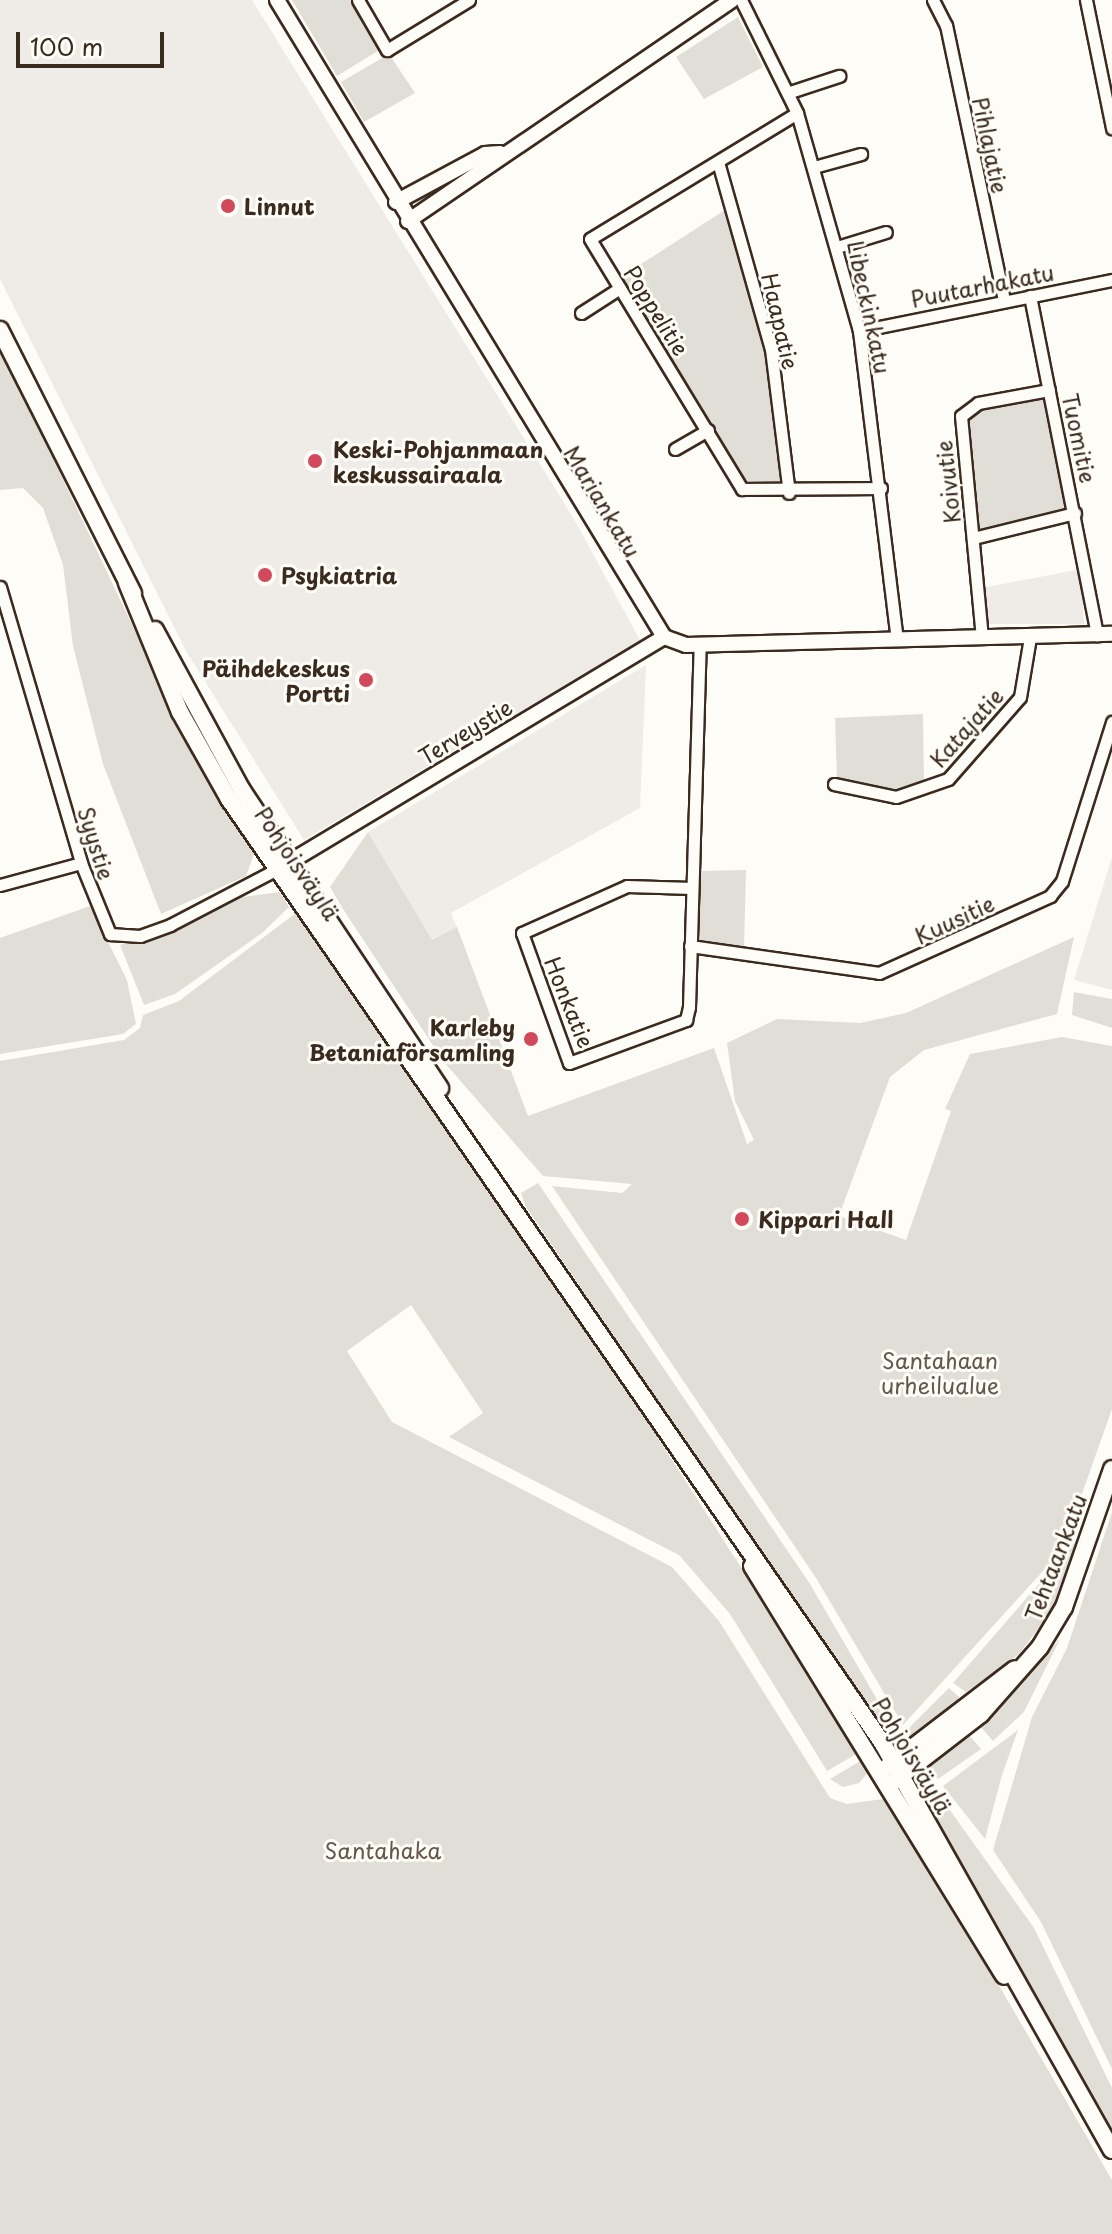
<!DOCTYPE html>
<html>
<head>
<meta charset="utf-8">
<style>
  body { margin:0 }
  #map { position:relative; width:1112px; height:2234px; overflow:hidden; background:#fdfcf7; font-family:"Playpen Sans",sans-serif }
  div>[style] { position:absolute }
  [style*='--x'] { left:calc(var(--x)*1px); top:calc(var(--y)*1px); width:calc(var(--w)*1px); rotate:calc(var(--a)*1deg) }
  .built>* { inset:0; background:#efece7 }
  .green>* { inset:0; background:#e1ded7 }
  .roads { filter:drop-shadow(2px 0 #3b2a1e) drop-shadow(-2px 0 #3b2a1e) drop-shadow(0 2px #3b2a1e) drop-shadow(0 -2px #3b2a1e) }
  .minor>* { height:11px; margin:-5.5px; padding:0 5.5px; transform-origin:5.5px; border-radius:5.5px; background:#fdfcf7 }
  .tertiary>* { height:14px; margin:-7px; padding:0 7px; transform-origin:7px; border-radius:7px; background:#fdfcf7 }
  .secondary>* { height:16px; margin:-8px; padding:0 8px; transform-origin:8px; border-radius:8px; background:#fdfcf7 }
  .dots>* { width:22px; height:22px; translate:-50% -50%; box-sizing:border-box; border:4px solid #fdfcf7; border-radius:50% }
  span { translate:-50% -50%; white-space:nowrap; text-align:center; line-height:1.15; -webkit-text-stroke:6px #fdfcf7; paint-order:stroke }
  .street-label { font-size:22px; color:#3b2a1e }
  .poi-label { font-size:22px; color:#3b2a1e; font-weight:700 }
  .left { translate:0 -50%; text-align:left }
  .right { translate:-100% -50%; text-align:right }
  .park-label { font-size:22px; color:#64574c }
  .scale { position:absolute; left:16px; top:32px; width:148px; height:36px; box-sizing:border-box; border:4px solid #3b2a1e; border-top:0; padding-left:10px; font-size:24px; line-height:28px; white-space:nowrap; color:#3b2a1e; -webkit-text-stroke:6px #fdfcf7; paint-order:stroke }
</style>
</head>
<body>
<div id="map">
  <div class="built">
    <i style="clip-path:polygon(0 0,252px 0,574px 519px,640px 640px,304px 840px,186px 651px,0 279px)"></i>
    <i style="clip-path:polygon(1081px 569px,1084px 624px,987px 624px,982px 588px)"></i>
    <i style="clip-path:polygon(646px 665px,640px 808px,451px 913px,457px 927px,432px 941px,368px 832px)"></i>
    <i style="clip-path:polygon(1112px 857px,1112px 990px,1074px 980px)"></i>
  </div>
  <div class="green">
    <i style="clip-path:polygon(292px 0,353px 0,381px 49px,337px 76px)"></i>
    <i style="clip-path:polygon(738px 17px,763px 67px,704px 99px,676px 57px)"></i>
    <i style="clip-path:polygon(389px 54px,415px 93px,364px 122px,341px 82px)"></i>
    <i style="clip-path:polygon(728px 208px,767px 354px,783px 487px,749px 488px,741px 478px,618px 279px)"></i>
    <i style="clip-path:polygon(0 347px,176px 717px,254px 854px,246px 876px,161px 914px,103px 764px,73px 646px,63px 565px,43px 508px,23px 488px,0 490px)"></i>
    <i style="clip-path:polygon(1043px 395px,1068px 511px,977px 532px,966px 418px,981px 407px)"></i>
    <i style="clip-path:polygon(923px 714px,924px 786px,896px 792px,837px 782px,835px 718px)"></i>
    <i style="clip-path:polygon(368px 832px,432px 940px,457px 927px,528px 1116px,714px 1048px,747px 1144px,754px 1140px,735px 1101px,727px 1043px,777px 1019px,860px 1023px,906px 1013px,1074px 937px,1057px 1014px,924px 1050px,890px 1077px,839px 1216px,906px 1240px,951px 1111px,945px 1109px,970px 1054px,1062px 1037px,1112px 1046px,1112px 1409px,1062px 1550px,903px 1725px,816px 1578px,552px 1186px,622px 1193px,632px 1184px,543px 1176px,444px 1062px,343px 909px,330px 887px)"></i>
    <i style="clip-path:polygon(746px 870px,744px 948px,698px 942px,700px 871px)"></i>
    <i style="clip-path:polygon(280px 892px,289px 907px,262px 933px,175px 994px,144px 1005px,120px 945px,242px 897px)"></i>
    <i style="clip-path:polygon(90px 906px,127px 980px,136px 1024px,123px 1034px,0 1054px,0 938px)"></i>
    <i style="clip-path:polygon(296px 913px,509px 1207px,860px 1752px,827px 1771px,730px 1614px,679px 1555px,449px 1437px,483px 1413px,411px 1305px,347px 1351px,392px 1422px,672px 1567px,719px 1621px,830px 1798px,847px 1804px,890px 1798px,1112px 2180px,1112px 2234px,0 2234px,0 1061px,124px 1040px,140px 1028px,143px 1015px,179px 1001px)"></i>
    <i style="clip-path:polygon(1074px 992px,1112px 999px,1112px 1028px,1072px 1015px)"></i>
    <i style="clip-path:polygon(538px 1183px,810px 1584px,896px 1732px,886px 1737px,526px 1207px,521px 1193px)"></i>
    <i style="clip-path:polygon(1112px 1512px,1112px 2069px,1041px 1922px,993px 1850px,1032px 1717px,1067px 1648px)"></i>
    <i style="clip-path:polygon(1077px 1540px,1054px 1608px,1019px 1654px,966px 1692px,953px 1683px)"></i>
    <i style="clip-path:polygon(1060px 1639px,1024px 1712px,993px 1741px,979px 1725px)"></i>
    <i style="clip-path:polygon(949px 1688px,959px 1697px,956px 1705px,913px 1743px,906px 1731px)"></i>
    <i style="clip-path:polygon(1018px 1730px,1002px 1775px,985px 1839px,943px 1786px)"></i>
    <i style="clip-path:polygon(968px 1734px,981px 1749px,938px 1779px,927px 1765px)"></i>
    <i style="clip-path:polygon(867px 1757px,869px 1771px,859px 1783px,843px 1787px,830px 1779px)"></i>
    <i style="clip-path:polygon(922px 1771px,1034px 1928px,1112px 2088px,1112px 2130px,920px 1790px)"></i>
  </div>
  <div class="roads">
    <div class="minor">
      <i style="--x:358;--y:0;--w:58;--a:59.9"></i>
      <i style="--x:387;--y:50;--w:96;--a:-31.4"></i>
      <i style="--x:741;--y:0;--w:126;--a:63.6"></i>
      <i style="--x:797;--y:113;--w:227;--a:74.1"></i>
      <i style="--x:859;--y:331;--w:310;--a:83"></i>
      <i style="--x:933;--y:0;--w:28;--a:63"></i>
      <i style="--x:946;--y:25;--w:282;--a:78.1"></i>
      <i style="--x:1086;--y:0;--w:131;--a:78.5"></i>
      <i style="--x:790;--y:92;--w:52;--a:-18.1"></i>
      <i style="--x:797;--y:113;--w:242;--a:148.7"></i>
      <i style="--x:590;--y:239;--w:293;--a:58.7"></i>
      <i style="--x:742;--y:489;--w:139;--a:-0.4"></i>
      <i style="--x:718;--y:162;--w:194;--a:74.2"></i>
      <i style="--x:771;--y:349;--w:145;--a:82.9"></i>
      <i style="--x:814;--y:167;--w:49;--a:-15.5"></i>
      <i style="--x:837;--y:247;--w:51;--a:-17"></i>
      <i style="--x:1030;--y:296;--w:346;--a:78.8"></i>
      <i style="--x:581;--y:313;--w:46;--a:-32.7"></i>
      <i style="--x:859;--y:331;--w:258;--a:-11.4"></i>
      <i style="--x:675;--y:449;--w:38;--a:-30"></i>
      <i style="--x:973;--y:538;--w:105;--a:-13.8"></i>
      <i style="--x:0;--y:587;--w:288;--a:73.6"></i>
      <i style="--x:81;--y:863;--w:77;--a:67.8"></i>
      <i style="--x:110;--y:934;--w:30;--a:4"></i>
      <i style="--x:140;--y:936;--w:32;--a:-20"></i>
      <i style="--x:170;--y:925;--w:119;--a:-27.6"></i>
      <i style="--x:982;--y:638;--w:223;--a:-95.4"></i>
      <i style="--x:961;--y:416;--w:21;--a:-37"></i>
      <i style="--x:978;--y:403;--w:72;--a:-10.4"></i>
      <i style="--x:834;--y:784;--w:63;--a:11.8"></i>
      <i style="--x:896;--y:797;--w:55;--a:-19.1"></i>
      <i style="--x:948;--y:779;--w:109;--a:-48.7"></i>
      <i style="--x:1020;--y:697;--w:61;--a:-80.5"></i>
      <i style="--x:0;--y:885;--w:84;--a:-15.2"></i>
      <i style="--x:692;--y:888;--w:65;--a:-178.2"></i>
      <i style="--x:627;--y:886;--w:115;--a:155.9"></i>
      <i style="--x:522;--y:933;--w:138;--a:70.1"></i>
      <i style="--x:569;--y:1063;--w:125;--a:-20.2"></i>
      <i style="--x:686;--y:1020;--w:13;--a:-77"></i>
      <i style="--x:689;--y:1007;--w:362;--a:-88.3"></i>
      <i style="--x:690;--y:946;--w:191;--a:8.1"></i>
      <i style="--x:879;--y:973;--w:188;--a:-24.2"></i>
      <i style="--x:1050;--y:896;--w:19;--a:-51"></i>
      <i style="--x:1062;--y:881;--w:167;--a:-72.5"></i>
    </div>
    <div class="tertiary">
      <i style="--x:277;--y:0;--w:745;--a:58.72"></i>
      <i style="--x:664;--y:637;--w:23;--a:20"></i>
      <i style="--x:686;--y:645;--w:426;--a:-1.5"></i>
      <i style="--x:396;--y:202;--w:101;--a:-28.3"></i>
      <i style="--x:485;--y:154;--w:15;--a:-4"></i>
      <i style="--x:408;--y:221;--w:392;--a:-34.3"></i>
      <i style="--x:288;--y:863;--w:439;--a:-31"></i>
    </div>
    <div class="secondary">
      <i style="--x:0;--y:330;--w:295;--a:63.2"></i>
      <i style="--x:127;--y:583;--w:139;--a:67.7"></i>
      <i style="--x:180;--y:712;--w:100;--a:60.6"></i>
      <i style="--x:229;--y:799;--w:1149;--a:55.31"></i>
      <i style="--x:883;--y:1744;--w:466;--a:60.6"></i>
      <i style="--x:155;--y:630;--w:182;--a:61.5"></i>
      <i style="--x:242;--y:790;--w:358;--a:56.4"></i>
      <i style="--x:752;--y:1566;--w:481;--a:58.4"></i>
      <i style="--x:887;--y:1767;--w:161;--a:-37.4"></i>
      <i style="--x:893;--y:1782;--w:111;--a:-37.7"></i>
      <i style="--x:981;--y:1714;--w:89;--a:-48.6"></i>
      <i style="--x:1040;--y:1647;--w:47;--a:-59"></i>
      <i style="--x:1064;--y:1607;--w:146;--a:-70.8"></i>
    </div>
  </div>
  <div class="dots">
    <i style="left:228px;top:206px;background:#d1495b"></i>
    <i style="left:315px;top:461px;background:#d1495b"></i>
    <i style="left:265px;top:575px;background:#d1495b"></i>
    <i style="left:366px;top:680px;background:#d1495b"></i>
    <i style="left:531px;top:1039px;background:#d1495b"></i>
    <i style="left:742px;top:1219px;background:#d1495b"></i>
  </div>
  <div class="street-label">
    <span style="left:991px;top:145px;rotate:78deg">Pihlajatie</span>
    <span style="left:982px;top:285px;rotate:-11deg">Puutarhakatu</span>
    <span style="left:870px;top:307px;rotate:78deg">Libeckinkatu</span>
    <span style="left:657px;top:310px;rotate:58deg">Poppelitie</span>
    <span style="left:781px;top:321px;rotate:77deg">Haapatie</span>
    <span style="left:1080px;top:438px;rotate:78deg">Tuomitie</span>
    <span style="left:947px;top:482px;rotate:-96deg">Koivutie</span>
    <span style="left:603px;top:501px;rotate:59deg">Mariankatu</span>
    <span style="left:966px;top:727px;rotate:-48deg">Katajatie</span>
    <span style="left:465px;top:731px;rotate:-31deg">Terveystie</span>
    <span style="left:97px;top:843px;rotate:73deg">Syystie</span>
    <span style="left:298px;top:863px;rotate:56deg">Pohjoisväylä</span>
    <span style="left:954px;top:919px;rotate:-25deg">Kuusitie</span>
    <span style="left:570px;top:1002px;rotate:68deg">Honkatie</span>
    <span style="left:1055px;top:1557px;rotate:-69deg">Tehtaankatu</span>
    <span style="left:913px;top:1755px;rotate:59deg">Pohjoisväylä</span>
  </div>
  <div class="poi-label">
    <span class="left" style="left:244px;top:206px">Linnut</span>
    <span class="left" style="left:333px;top:461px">Keski-Pohjanmaan<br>keskussairaala</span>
    <span class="left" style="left:281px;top:575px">Psykiatria</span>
    <span class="right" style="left:350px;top:680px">Päihdekeskus<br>Portti</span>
    <span class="right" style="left:515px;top:1039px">Karleby<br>Betaniaförsamling</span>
    <span class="left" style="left:758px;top:1219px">Kippari Hall</span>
  </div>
  <div class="park-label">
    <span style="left:940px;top:1372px">Santahaan<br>urheilualue</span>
    <span style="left:383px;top:1850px">Santahaka</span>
  </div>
  <div class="scale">100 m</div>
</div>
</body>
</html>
